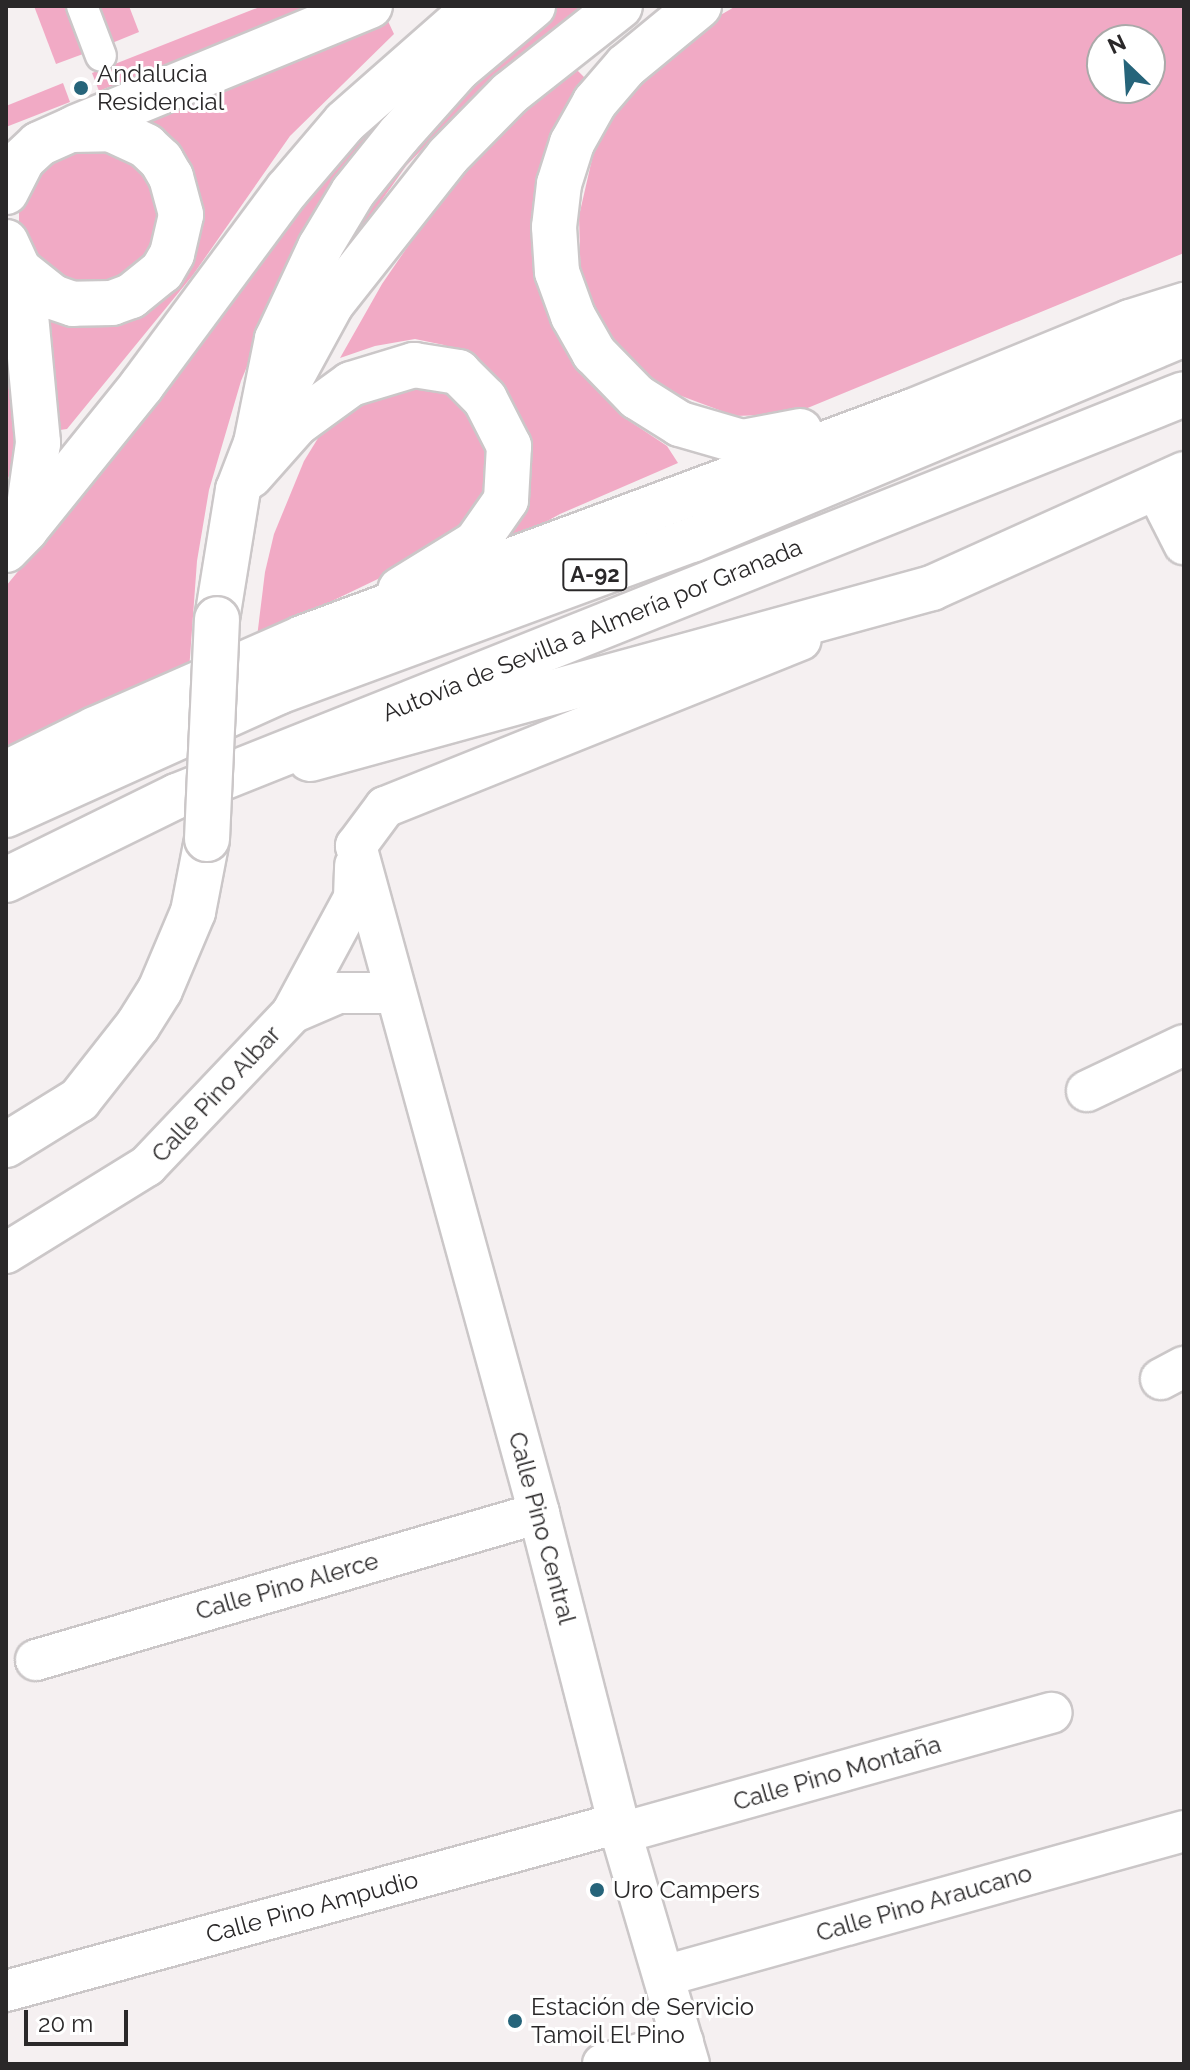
<!DOCTYPE html>
<html>
<head>
<meta charset="utf-8">
<style>
  body { margin:0 }
  #map { position:relative; width:1190px; height:2070px; overflow:hidden; background:#f5f0f1; font-family:Raleway,sans-serif }
  div>[style] { position:absolute }
  [style*='--x'] { left:calc(var(--x)*1px); top:calc(var(--y)*1px); width:calc(var(--w)*1px); rotate:calc(var(--a)*1deg) }
  .green>* { inset:0; background:#f1aac5 }
  .roads { filter:drop-shadow(2px 0 #cbc7c8) drop-shadow(-2px 0 #cbc7c8) drop-shadow(0 2px #cbc7c8) drop-shadow(0 -2px #cbc7c8) }
  .pedestrian>* { height:30px; margin:-15px; padding:0 15px; transform-origin:15px; border-radius:15px; background:#fff }
  .minor>* { height:40px; margin:-20px; padding:0 20px; transform-origin:20px; border-radius:20px; background:#fff }
  .tertiary>* { height:44px; margin:-22px; padding:0 22px; transform-origin:22px; border-radius:22px; background:#fff }
  .primary>* { height:44px; margin:-22px; padding:0 22px; transform-origin:22px; border-radius:22px; background:#fff }
  .trunk>* { height:44px; margin:-22px; padding:0 22px; transform-origin:22px; border-radius:22px; background:#fff }
  .bridges { filter:drop-shadow(2px 0 #cbc7c8) drop-shadow(-2px 0 #cbc7c8) drop-shadow(0 2px #cbc7c8) drop-shadow(0 -2px #cbc7c8) }
  .primary-bridge>* { height:44px; margin:-22px; padding:0 22px; transform-origin:22px; border-radius:22px; background:#fff }
  .dots>* { width:22px; height:22px; translate:-50% -50%; box-sizing:border-box; border:4px solid #fff; border-radius:50% }
  span { translate:-50% -50%; white-space:nowrap; text-align:center; line-height:1.15; -webkit-text-stroke:6px #fff; paint-order:stroke }
  .shield-label span { padding:2px 6px; background:#fff; border:2px solid; border-radius:6px; -webkit-text-stroke-width:0 }
  .shield-label { font-size:22px; color:#2a2829; font-weight:700 }
  .poi-label { font-size:24px; color:#2a2829 }
  .left { translate:0 -50%; text-align:left }
  .street-label { font-size:24px; color:#2a2829 }
  .frame { position:absolute; inset:0; border:8px solid #2a2829; pointer-events:none }
  .north { position:absolute; left:1086px; top:24px; width:80px; height:80px; box-sizing:border-box; background:#fff; border:2px solid #aaa9a9; border-radius:50%; rotate:335deg; font-size:22px; font-weight:700; line-height:32px; text-align:center; color:#2a2829 }
  .north::after { content:''; display:block; margin:auto; width:28px; height:36px; background:#26647a; clip-path:polygon(50% 0,100% 100%,50% 72%,0 100%) }
  .scale { position:absolute; left:24px; top:2010px; width:104px; height:36px; box-sizing:border-box; border:4px solid #2a2829; border-top:0; padding-left:10px; font-size:24px; line-height:28px; white-space:nowrap; color:#2a2829; -webkit-text-stroke:6px #fff; paint-order:stroke }
</style>
</head>
<body>
<div id="map">
  <div class="green">
    <i style="clip-path:polygon(34px 6px,64px 6px,83px 54px,56px 64px)"></i>
    <i style="clip-path:polygon(98px 6px,129px 6px,139px 32px,112px 43px)"></i>
    <i style="clip-path:polygon(262px 6px,314px 6px,99px 91px,92px 73px)"></i>
    <i style="clip-path:polygon(554px 6px,588px 6px,472px 97px,406px 166px,336px 265px,324px 264px,395px 160px)"></i>
    <i style="clip-path:polygon(evenodd,736px 6px,1184px 6px,1184px 253px,793px 414px,735px 416px,660px 388px,604px 333px,581px 291px,579px 216px,598px 133px,636px 81px,688px 34px,736px 6px,1102px 40px,1150px 40px,1150px 88px,1102px 88px,1102px 40px)"></i>
    <i style="clip-path:polygon(387px 19px,394px 34px,290px 136px,193px 275px,67px 429px,60px 430px,53px 370px,39px 313px,177px 277px,139px 125px)"></i>
    <i style="clip-path:polygon(573px 66px,587px 80px,563px 343px,576px 366px,598px 392px,622px 416px,667px 446px,678px 463px,560px 514px,495px 550px,523px 426px,510px 399px,495px 378px,473px 360px,444px 345px,415px 339px,375px 346px,340px 358px,382px 284px,452px 182px,530px 101px)"></i>
    <i style="clip-path:polygon(63px 83px,70px 102px,6px 127px,6px 106px)"></i>
    <i style="clip-path:polygon(406px 91px,267px 318px,241px 381px,209px 490px,197px 561px,189px 671px,6px 752px,6px 586px,143px 420px,305px 199px)"></i>
    <i style="clip-path:polygon(125px 147px,168px 198px,154px 263px,95px 292px,35px 265px,19px 235px,19px 201px,33px 170px,59px 149px)"></i>
    <i style="clip-path:polygon(6px 363px,19px 414px,17px 461px,6px 482px)"></i>
    <i style="clip-path:polygon(391px 384px,436px 387px,469px 409px,489px 445px,491px 481px,477px 515px,430px 554px,257px 637px,265px 572px,274px 534px,304px 461px,323px 430px,339px 412px)"></i>
  </div>
  <div class="roads">
    <div class="pedestrian">
      <i style="--x:82;--y:6;--w:53;--a:69.2"></i>
    </div>
    <div class="minor">
      <i style="--x:1156;--y:489;--w:62;--a:63"></i>
      <i style="--x:292;--y:1013;--w:131;--a:-61.7"></i>
      <i style="--x:354;--y:898;--w:33;--a:-88"></i>
      <i style="--x:1087;--y:1091;--w:107;--a:-25.4"></i>
      <i style="--x:6;--y:1253;--w:166;--a:-31.7"></i>
      <i style="--x:147;--y:1166;--w:211;--a:-46.5"></i>
      <i style="--x:292;--y:1013;--w:50;--a:-23.5"></i>
      <i style="--x:338;--y:993;--w:56;--a:0"></i>
      <i style="--x:1161;--y:1379;--w:26;--a:-28"></i>
      <i style="--x:36;--y:1660;--w:524;--a:-16.29"></i>
      <i style="--x:621;--y:1833;--w:447;--a:-15.6"></i>
      <i style="--x:664;--y:1976;--w:540;--a:-15.58"></i>
      <i style="--x:6;--y:1991;--w:636;--a:-15.33"></i>
      <i style="--x:603;--y:2064;--w:83;--a:-15.4"></i>
      <i style="--x:689;--y:2064;--w:241;--a:-106.4"></i>
      <i style="--x:621;--y:1833;--w:330;--a:-104.4"></i>
      <i style="--x:539;--y:1513;--w:692;--a:-105.34"></i>
      <i style="--x:356;--y:846;--w:49;--a:-53.4"></i>
      <i style="--x:385;--y:807;--w:448;--a:-21.9"></i>
    </div>
    <div class="tertiary">
      <i style="--x:76;--y:127;--w:318;--a:-22.4"></i>
      <i style="--x:6;--y:192;--w:36;--a:-63"></i>
      <i style="--x:22;--y:160;--w:23;--a:-43"></i>
      <i style="--x:39;--y:144;--w:35;--a:-24"></i>
      <i style="--x:71;--y:130;--w:39;--a:-1"></i>
      <i style="--x:110;--y:129;--w:40;--a:25"></i>
      <i style="--x:146;--y:146;--w:21;--a:43"></i>
      <i style="--x:161;--y:160;--w:20;--a:60"></i>
      <i style="--x:171;--y:177;--w:39;--a:75"></i>
      <i style="--x:181;--y:215;--w:40;--a:103"></i>
      <i style="--x:172;--y:254;--w:20;--a:120"></i>
      <i style="--x:162;--y:271;--w:40;--a:141"></i>
      <i style="--x:131;--y:296;--w:20;--a:160"></i>
      <i style="--x:112;--y:303;--w:39;--a:179"></i>
      <i style="--x:73;--y:304;--w:21;--a:-161"></i>
      <i style="--x:53;--y:297;--w:43;--a:-141.5"></i>
      <i style="--x:19;--y:270;--w:31;--a:-115"></i>
      <i style="--x:22;--y:273;--w:171;--a:84.6"></i>
      <i style="--x:38;--y:443;--w:85;--a:98.1"></i>
      <i style="--x:26;--y:529;--w:185;--a:-51.1"></i>
      <i style="--x:142;--y:385;--w:243;--a:-53.4"></i>
      <i style="--x:287;--y:190;--w:89;--a:-49.5"></i>
      <i style="--x:345;--y:122;--w:176;--a:-41.3"></i>
      <i style="--x:310;--y:759;--w:645;--a:-15.37"></i>
      <i style="--x:932;--y:588;--w:277;--a:-24.3"></i>
    </div>
    <div class="primary">
      <i style="--x:278;--y:402;--w:113;--a:-61.4"></i>
      <i style="--x:332;--y:303;--w:187;--a:-51.7"></i>
      <i style="--x:448;--y:156;--w:88;--a:-45.5"></i>
      <i style="--x:510;--y:93;--w:140;--a:-38.3"></i>
      <i style="--x:250;--y:476;--w:69;--a:-48.5"></i>
      <i style="--x:296;--y:424;--w:68;--a:-36"></i>
      <i style="--x:351;--y:384;--w:66;--a:-16.8"></i>
      <i style="--x:414;--y:365;--w:45;--a:9"></i>
      <i style="--x:458;--y:372;--w:38;--a:45"></i>
      <i style="--x:485;--y:399;--w:53;--a:62.9"></i>
      <i style="--x:509;--y:446;--w:54;--a:93.2"></i>
      <i style="--x:506;--y:500;--w:52;--a:124.9"></i>
      <i style="--x:476;--y:543;--w:89;--a:148.3"></i>
      <i style="--x:217;--y:619;--w:131;--a:-80.8"></i>
      <i style="--x:238;--y:490;--w:50;--a:-69"></i>
      <i style="--x:256;--y:443;--w:106;--a:-78.6"></i>
      <i style="--x:277;--y:339;--w:102;--a:-64.9"></i>
      <i style="--x:320;--y:247;--w:64;--a:-59"></i>
      <i style="--x:353;--y:192;--w:73;--a:-51.1"></i>
      <i style="--x:399;--y:135;--w:89;--a:-48.2"></i>
      <i style="--x:458;--y:69;--w:98;--a:-40"></i>
      <i style="--x:6;--y:1145;--w:86;--a:-31.7"></i>
      <i style="--x:79;--y:1100;--w:95;--a:-51.8"></i>
      <i style="--x:138;--y:1025;--w:41;--a:-57.8"></i>
      <i style="--x:160;--y:990;--w:85;--a:-67.1"></i>
      <i style="--x:193;--y:912;--w:74;--a:-79.1"></i>
    </div>
    <div class="trunk">
      <i style="--x:699;--y:6;--w:94;--a:140.6"></i>
      <i style="--x:626;--y:66;--w:48;--a:130.7"></i>
      <i style="--x:595;--y:102;--w:47;--a:119.3"></i>
      <i style="--x:572;--y:143;--w:43;--a:107.6"></i>
      <i style="--x:559;--y:184;--w:43;--a:96.6"></i>
      <i style="--x:554;--y:227;--w:45;--a:86.2"></i>
      <i style="--x:557;--y:272;--w:47;--a:70"></i>
      <i style="--x:573;--y:316;--w:43;--a:60.4"></i>
      <i style="--x:594;--y:353;--w:62;--a:45.7"></i>
      <i style="--x:637;--y:397;--w:51;--a:32.1"></i>
      <i style="--x:680;--y:424;--w:65;--a:16.2"></i>
      <i style="--x:742;--y:442;--w:59;--a:-10.7"></i>
      <i style="--x:6;--y:550;--w:29;--a:-46"></i>
      <i style="--x:6;--y:773;--w:99;--a:-26.3"></i>
      <i style="--x:95;--y:729;--w:226;--a:-23.7"></i>
      <i style="--x:302;--y:638;--w:652;--a:-20.38"></i>
      <i style="--x:913;--y:411;--w:235;--a:-22.3"></i>
      <i style="--x:1130;--y:322;--w:57;--a:-17.5"></i>
      <i style="--x:6;--y:815;--w:299;--a:-24.3"></i>
      <i style="--x:278;--y:692;--w:441;--a:-20.2"></i>
      <i style="--x:692;--y:540;--w:533;--a:-22.72"></i>
      <i style="--x:6;--y:880;--w:191;--a:-26.2"></i>
      <i style="--x:177;--y:796;--w:1084;--a:-21.76"></i>
    </div>
  </div>
  <div class="bridges">
    <div class="primary-bridge">
      <i style="--x:207;--y:839;--w:220;--a:-87.4"></i>
    </div>
  </div>
  <div class="dots">
    <i style="left:81px;top:88px;background:#26647a"></i>
    <i style="left:597px;top:1890px;background:#26647a"></i>
    <i style="left:515px;top:2021px;background:#26647a"></i>
  </div>
  <div class="shield-label">
    <span style="left:595px;top:575px">A-92</span>
  </div>
  <div class="poi-label">
    <span class="left" style="left:97px;top:88px">Andalucia<br>Residencial</span>
    <span class="left" style="left:613px;top:1890px">Uro Campers</span>
    <span class="left" style="left:531px;top:2021px">Estación de Servicio<br>Tamoil El Pino</span>
  </div>
  <div class="street-label">
    <span style="left:592px;top:630px;rotate:-22deg">Autovía de Sevilla a Almería por Granada</span>
    <span style="left:216px;top:1094px;rotate:-47deg">Calle Pino Albar</span>
    <span style="left:542px;top:1528px;rotate:75deg">Calle Pino Central</span>
    <span style="left:287px;top:1586px;rotate:-16deg">Calle Pino Alerce</span>
    <span style="left:837px;top:1773px;rotate:-16deg">Calle Pino Montaña</span>
    <span style="left:924px;top:1903px;rotate:-16deg">Calle Pino Araucano</span>
    <span style="left:312px;top:1907px;rotate:-15deg">Calle Pino Ampudio</span>
  </div>
  <div class="frame"></div>
  <div class="north">N</div>
  <div class="scale">20 m</div>
</div>
</body>
</html>
